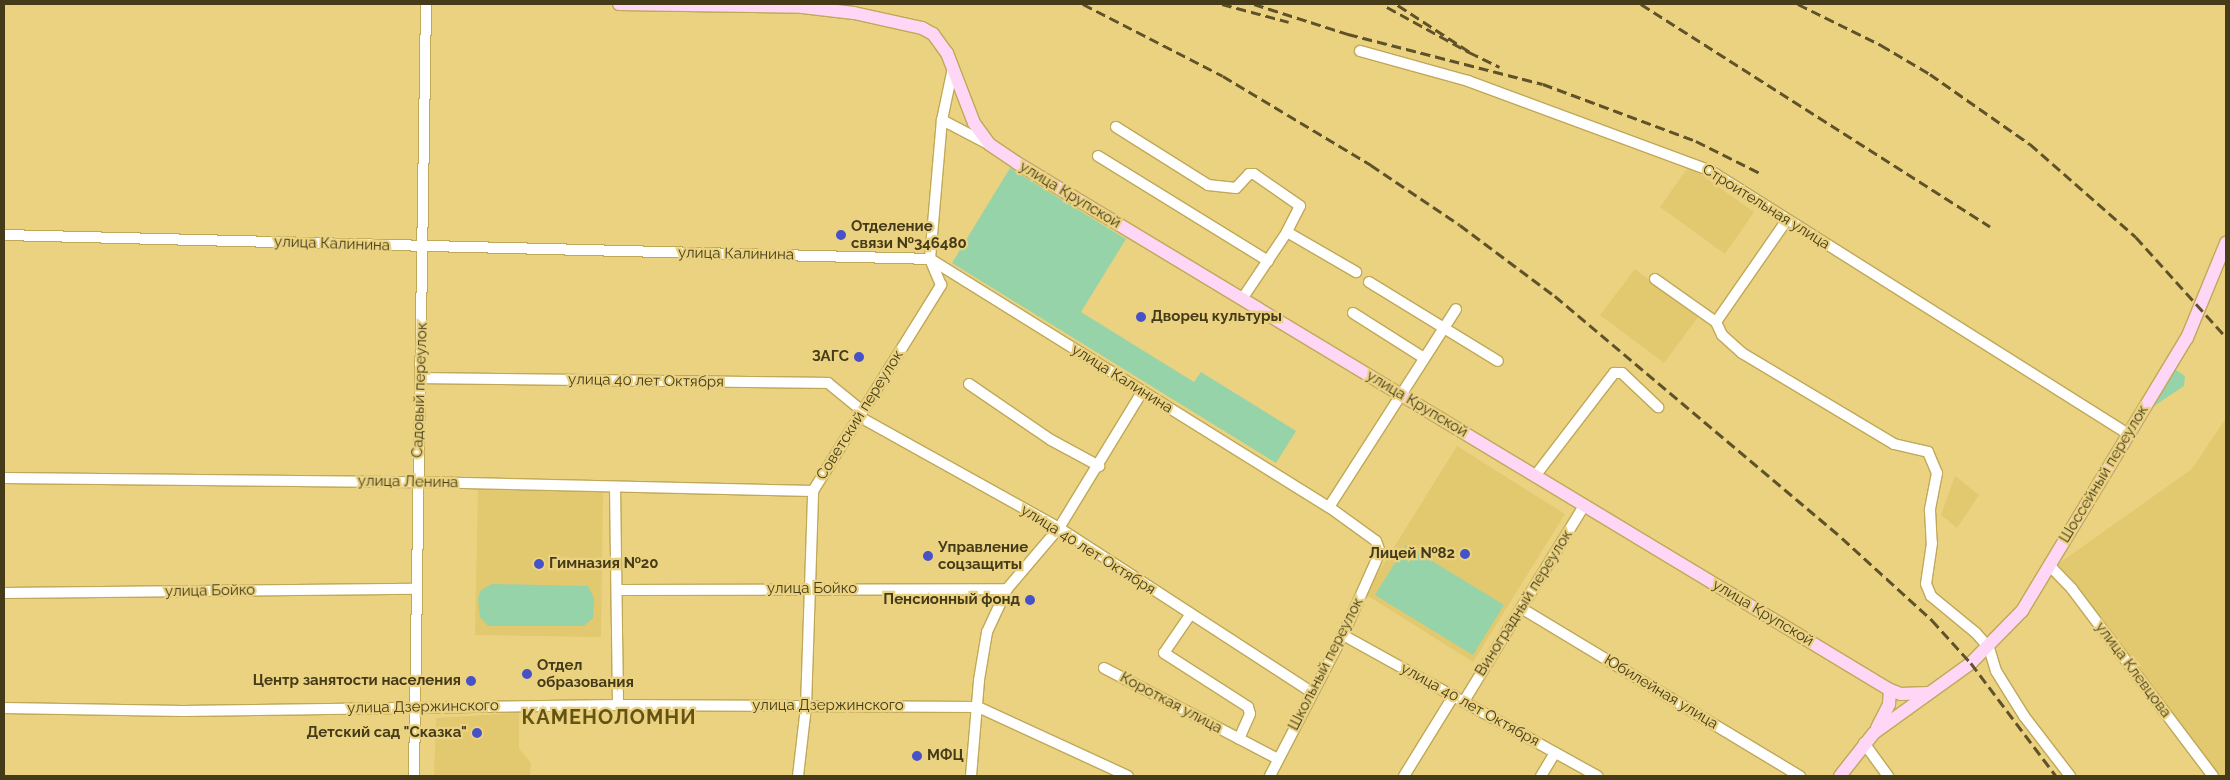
<!DOCTYPE html>
<html>
<head>
<meta charset="utf-8">
<style>
  body { margin:0 }
  #map { position:relative; width:2230px; height:780px; overflow:hidden; background:#ead281; font-family:Raleway,sans-serif }
  div>[style] { position:absolute }
  [style*='--x'] { left:calc(var(--x)*1px); top:calc(var(--y)*1px); width:calc(var(--w)*1px); rotate:calc(var(--a)*1deg) }
  .built>* { inset:0; background:#e2c86e }
  .green>* { inset:0; background:#96d3a8 }
  .roads { filter:drop-shadow(1px 0 #c0a858) drop-shadow(-1px 0 #c0a858) drop-shadow(0 1px #c0a858) drop-shadow(0 -1px #c0a858) }
  .minor>* { height:10px; margin:-5px; padding:0 5px; transform-origin:5px; border-radius:5px; background:#fff }
  .major>* { height:12px; margin:-6px; padding:0 6px; transform-origin:6px; border-radius:6px; background:#fed7f6 }
  .rail>* { height:2.5px; margin-top:-1.25px; transform-origin:0; background:repeating-linear-gradient(90deg,#5f5229 0 10px,transparent 0 15px) }
  .dots>* { width:14px; height:14px; translate:-50% -50%; box-sizing:border-box; border:2px solid #ead281; border-radius:50% }
  span { translate:-50% -50%; white-space:nowrap; text-align:center; line-height:1.15; -webkit-text-stroke:4.5px #ead281; paint-order:stroke }
  .street-label { font-size:15px; color:#453b19 }
  .poi-label { font-size:15px; color:#453b19; font-weight:700 }
  .left { translate:0 -50%; text-align:left }
  .right { translate:-100% -50%; text-align:right }
  .district-label { font-size:20px; color:#645312; font-weight:700; letter-spacing:1px }
  .frame { position:absolute; inset:0; border:5px solid #453b19; pointer-events:none }
</style>
</head>
<body>
<div id="map">
  <div class="built">
    <i style="clip-path:polygon(1689px 166px,1754px 212px,1725px 254px,1660px 207px)"></i>
    <i style="clip-path:polygon(1635px 269px,1698px 317px,1664px 363px,1600px 315px)"></i>
    <i style="clip-path:polygon(2226px 418px,2226px 776px,2217px 776px,2058px 564px,2192px 469px)"></i>
    <i style="clip-path:polygon(1457px 446px,1565px 514px,1473px 662px,1365px 594px)"></i>
    <i style="clip-path:polygon(1955px 476px,1979px 495px,1957px 528px,1941px 515px)"></i>
    <i style="clip-path:polygon(478px 490px,603px 492px,601px 637px,475px 635px)"></i>
    <i style="clip-path:polygon(519px 713px,519px 749px,531px 763px,530px 776px,434px 776px,436px 718px)"></i>
  </div>
  <div class="green">
    <i style="clip-path:polygon(1010px 168px,1126px 239px,1081px 312px,1194px 382px,1201px 372px,1296px 431px,1276px 463px,952px 263px)"></i>
    <i style="clip-path:polygon(2176px 370px,2185px 376px,2184px 386px,2151px 408px,2172px 371px)"></i>
    <i style="clip-path:polygon(1406px 545px,1504px 605px,1473px 655px,1375px 595px)"></i>
    <i style="clip-path:polygon(492px 584px,588px 586px,594px 598px,593px 618px,584px 626px,488px 626px,480px 617px,478px 598px,481px 590px)"></i>
  </div>
  <div class="roads">
    <div class="minor">
      <i style="--x:1360;--y:51;--w:112;--a:15.5"></i>
      <i style="--x:1468;--y:81;--w:257;--a:20.3"></i>
      <i style="--x:1709;--y:170;--w:495;--a:32.2"></i>
      <i style="--x:942;--y:120;--w:52;--a:27.6"></i>
      <i style="--x:1116;--y:127;--w:109;--a:32.2"></i>
      <i style="--x:1208;--y:185;--w:28;--a:6"></i>
      <i style="--x:1236;--y:188;--w:19;--a:-47"></i>
      <i style="--x:1249;--y:174;--w:5;--a:0"></i>
      <i style="--x:1254;--y:174;--w:56;--a:34.8"></i>
      <i style="--x:1300;--y:206;--w:29;--a:117"></i>
      <i style="--x:1287;--y:232;--w:81;--a:123.9"></i>
      <i style="--x:1098;--y:156;--w:200;--a:31.7"></i>
      <i style="--x:1287;--y:232;--w:80;--a:30.1"></i>
      <i style="--x:4;--y:235;--w:926;--a:1.48"></i>
      <i style="--x:930;--y:259;--w:470;--a:31.9"></i>
      <i style="--x:1329;--y:507;--w:58;--a:35.9"></i>
      <i style="--x:1376;--y:541;--w:12;--a:70"></i>
      <i style="--x:1380;--y:552;--w:91;--a:114"></i>
      <i style="--x:1343;--y:635;--w:159;--a:117.4"></i>
      <i style="--x:1655;--y:279;--w:75;--a:35.2"></i>
      <i style="--x:1716;--y:322;--w:14;--a:65"></i>
      <i style="--x:1722;--y:335;--w:27;--a:42"></i>
      <i style="--x:1742;--y:353;--w:177;--a:30.9"></i>
      <i style="--x:1894;--y:444;--w:35;--a:13"></i>
      <i style="--x:1928;--y:452;--w:23;--a:67"></i>
      <i style="--x:1937;--y:473;--w:38;--a:101"></i>
      <i style="--x:1930;--y:510;--w:33;--a:87"></i>
      <i style="--x:1932;--y:543;--w:41;--a:98.3"></i>
      <i style="--x:1926;--y:584;--w:13;--a:67"></i>
      <i style="--x:1931;--y:596;--w:58;--a:39.4"></i>
      <i style="--x:1976;--y:633;--w:20;--a:49"></i>
      <i style="--x:1989;--y:648;--w:24;--a:73"></i>
      <i style="--x:1996;--y:671;--w:53;--a:58.1"></i>
      <i style="--x:2024;--y:716;--w:76;--a:52.5"></i>
      <i style="--x:1369;--y:282;--w:151;--a:31.5"></i>
      <i style="--x:1353;--y:313;--w:84;--a:32.4"></i>
      <i style="--x:1716;--y:322;--w:124;--a:-55.2"></i>
      <i style="--x:421;--y:378;--w:407;--a:0.7"></i>
      <i style="--x:828;--y:383;--w:43;--a:39.3"></i>
      <i style="--x:969;--y:384;--w:99;--a:34.3"></i>
      <i style="--x:1051;--y:440;--w:55;--a:28.4"></i>
      <i style="--x:858;--y:416;--w:230;--a:29.1"></i>
      <i style="--x:1059;--y:528;--w:302;--a:33"></i>
      <i style="--x:1535;--y:476;--w:130;--a:-52.5"></i>
      <i style="--x:1614;--y:373;--w:8;--a:0"></i>
      <i style="--x:1622;--y:373;--w:50;--a:43.4"></i>
      <i style="--x:4;--y:478;--w:414;--a:0.6"></i>
      <i style="--x:418;--y:482;--w:395;--a:1.3"></i>
      <i style="--x:615;--y:487;--w:218;--a:89.2"></i>
      <i style="--x:1329;--y:507;--w:235;--a:-57.3"></i>
      <i style="--x:2050;--y:566;--w:32;--a:46"></i>
      <i style="--x:2072;--y:589;--w:234;--a:53"></i>
      <i style="--x:618;--y:590;--w:389;--a:-0.1"></i>
      <i style="--x:4;--y:593;--w:412;--a:-0.6"></i>
      <i style="--x:1521;--y:608;--w:326;--a:31.1"></i>
      <i style="--x:1190;--y:615;--w:46;--a:124.4"></i>
      <i style="--x:1164;--y:653;--w:100;--a:32.7"></i>
      <i style="--x:1248;--y:707;--w:7;--a:74"></i>
      <i style="--x:1250;--y:714;--w:27;--a:114"></i>
      <i style="--x:1343;--y:635;--w:291;--a:29"></i>
      <i style="--x:1104;--y:668;--w:196;--a:27.6"></i>
      <i style="--x:1464;--y:701;--w:229;--a:-58.4"></i>
      <i style="--x:4;--y:708;--w:179;--a:1"></i>
      <i style="--x:183;--y:711;--w:435;--a:-0.8"></i>
      <i style="--x:618;--y:705;--w:360;--a:0.3"></i>
      <i style="--x:978;--y:707;--w:165;--a:24.7"></i>
      <i style="--x:1864;--y:743;--w:41;--a:54"></i>
      <i style="--x:414;--y:776;--w:772;--a:-89.11"></i>
      <i style="--x:798;--y:776;--w:69;--a:-83.4"></i>
      <i style="--x:806;--y:707;--w:216;--a:-88.1"></i>
      <i style="--x:813;--y:491;--w:243;--a:-58.1"></i>
      <i style="--x:941;--y:285;--w:28;--a:-113"></i>
      <i style="--x:930;--y:259;--w:140;--a:-85.1"></i>
      <i style="--x:942;--y:120;--w:53;--a:-78.1"></i>
      <i style="--x:971;--y:776;--w:96;--a:-85.2"></i>
      <i style="--x:979;--y:680;--w:49;--a:-80.5"></i>
      <i style="--x:987;--y:632;--w:47;--a:-65.1"></i>
      <i style="--x:1007;--y:589;--w:80;--a:-49.6"></i>
      <i style="--x:1059;--y:528;--w:159;--a:-58.6"></i>
      <i style="--x:1404;--y:776;--w:95;--a:-58.3"></i>
      <i style="--x:1541;--y:776;--w:27;--a:-59"></i>
    </div>
    <div class="major">
      <i style="--x:619;--y:4;--w:183;--a:0.9"></i>
      <i style="--x:802;--y:7;--w:52;--a:6.6"></i>
      <i style="--x:854;--y:13;--w:70;--a:12.4"></i>
      <i style="--x:922;--y:28;--w:13;--a:29"></i>
      <i style="--x:933;--y:34;--w:24;--a:54"></i>
      <i style="--x:947;--y:53;--w:75;--a:68.9"></i>
      <i style="--x:974;--y:123;--w:26;--a:54"></i>
      <i style="--x:989;--y:144;--w:34;--a:34"></i>
      <i style="--x:1017;--y:163;--w:1020;--a:31.12"></i>
      <i style="--x:1890;--y:690;--w:12;--a:20"></i>
      <i style="--x:1901;--y:694;--w:27;--a:-2"></i>
      <i style="--x:1877;--y:728;--w:27;--a:-63"></i>
      <i style="--x:1889;--y:704;--w:14;--a:-86"></i>
      <i style="--x:1840;--y:776;--w:55;--a:-51.7"></i>
      <i style="--x:1874;--y:733;--w:120;--a:-35.8"></i>
      <i style="--x:1971;--y:663;--w:73;--a:-45.6"></i>
      <i style="--x:2022;--y:611;--w:319;--a:-58.9"></i>
      <i style="--x:2187;--y:338;--w:103;--a:-67.7"></i>
    </div>
  </div>
  <div class="rail">
    <i style="--x:1083;--y:4;--w:157;--a:27.2"></i>
    <i style="--x:1223;--y:76;--w:173;--a:31"></i>
    <i style="--x:1371;--y:165;--w:107;--a:34"></i>
    <i style="--x:1460;--y:225;--w:119;--a:36.8"></i>
    <i style="--x:1555;--y:296;--w:375;--a:40.1"></i>
    <i style="--x:1842;--y:538;--w:122;--a:42.3"></i>
    <i style="--x:1932;--y:620;--w:58;--a:47.8"></i>
    <i style="--x:1971;--y:663;--w:141;--a:53"></i>
    <i style="--x:1222;--y:4;--w:69;--a:15"></i>
    <i style="--x:1254;--y:4;--w:99;--a:17.7"></i>
    <i style="--x:1348;--y:34;--w:201;--a:14.4"></i>
    <i style="--x:1543;--y:84;--w:163;--a:20.4"></i>
    <i style="--x:1696;--y:141;--w:74;--a:26.6"></i>
    <i style="--x:1641;--y:4;--w:414;--a:32.5"></i>
    <i style="--x:1798;--y:4;--w:93;--a:26.3"></i>
    <i style="--x:1881;--y:45;--w:57;--a:30.6"></i>
    <i style="--x:1930;--y:74;--w:122;--a:35"></i>
    <i style="--x:2030;--y:144;--w:141;--a:41.3"></i>
    <i style="--x:2136;--y:237;--w:135;--a:48"></i>
    <i style="--x:1387;--y:7;--w:94;--a:28.8"></i>
    <i style="--x:1469;--y:52;--w:88;--a:-147"></i>
    <i style="--x:1469;--y:52;--w:34;--a:26"></i>
  </div>
  <div class="dots">
    <i style="left:841px;top:235px;background:#4652c7"></i>
    <i style="left:1141px;top:317px;background:#4652c7"></i>
    <i style="left:859px;top:357px;background:#4652c7"></i>
    <i style="left:1465px;top:554px;background:#4652c7"></i>
    <i style="left:928px;top:556px;background:#4652c7"></i>
    <i style="left:539px;top:564px;background:#4652c7"></i>
    <i style="left:1030px;top:600px;background:#4652c7"></i>
    <i style="left:527px;top:674px;background:#4652c7"></i>
    <i style="left:471px;top:681px;background:#4652c7"></i>
    <i style="left:477px;top:733px;background:#4652c7"></i>
    <i style="left:917px;top:756px;background:#4652c7"></i>
  </div>
  <div class="street-label">
    <span style="left:1070px;top:195px;rotate:31deg">улица Крупской</span>
    <span style="left:1766px;top:207px;rotate:32deg">Строительная улица</span>
    <span style="left:332px;top:244px;rotate:2deg">улица Калинина</span>
    <span style="left:736px;top:254px;rotate:1deg">улица Калинина</span>
    <span style="left:1122px;top:379px;rotate:32deg">улица Калинина</span>
    <span style="left:646px;top:381px;rotate:1deg">улица 40 лет Октября</span>
    <span style="left:420px;top:390px;rotate:-88deg">Садовый переулок</span>
    <span style="left:1417px;top:404px;rotate:31deg">улица Крупской</span>
    <span style="left:860px;top:415px;rotate:-58deg">Советский переулок</span>
    <span style="left:2104px;top:474px;rotate:-59deg">Шоссейный переулок</span>
    <span style="left:408px;top:482px;rotate:1deg">улица Ленина</span>
    <span style="left:1088px;top:550px;rotate:32deg">улица 40 лет Октября</span>
    <span style="left:812px;top:589px">улица Бойко</span>
    <span style="left:210px;top:591px;rotate:-1deg">улица Бойко</span>
    <span style="left:1524px;top:603px;rotate:-58deg">Виноградный переулок</span>
    <span style="left:1763px;top:613px;rotate:31deg">улица Крупской</span>
    <span style="left:1326px;top:664px;rotate:-63deg">Школьный переулок</span>
    <span style="left:2133px;top:670px;rotate:53deg">улица Клевцова</span>
    <span style="left:1661px;top:692px;rotate:31deg">Юбилейная улица</span>
    <span style="left:1171px;top:703px;rotate:28deg">Короткая улица</span>
    <span style="left:1470px;top:705px;rotate:29deg">улица 40 лет Октября</span>
    <span style="left:828px;top:706px">улица Дзержинского</span>
    <span style="left:423px;top:707px;rotate:-1deg">улица Дзержинского</span>
  </div>
  <div class="poi-label">
    <span class="left" style="left:851px;top:235px">Отделение<br>связи №346480</span>
    <span class="left" style="left:1151px;top:317px">Дворец культуры</span>
    <span class="right" style="left:849px;top:357px">ЗАГС</span>
    <span class="left" style="left:938px;top:556px">Управление<br>соцзащиты</span>
    <span class="right" style="left:1455px;top:554px">Лицей №82</span>
    <span class="left" style="left:549px;top:564px">Гимназия №20</span>
    <span class="right" style="left:1020px;top:600px">Пенсионный фонд</span>
    <span class="left" style="left:537px;top:674px">Отдел<br>образования</span>
    <span class="right" style="left:461px;top:681px">Центр занятости населения</span>
    <span class="right" style="left:467px;top:733px">Детский сад "Сказка"</span>
    <span class="left" style="left:927px;top:756px">МФЦ</span>
  </div>
  <div class="district-label">
    <span style="left:609px;top:717px">КАМЕНОЛОМНИ</span>
  </div>
  <div class="frame"></div>
</div>
</body>
</html>
